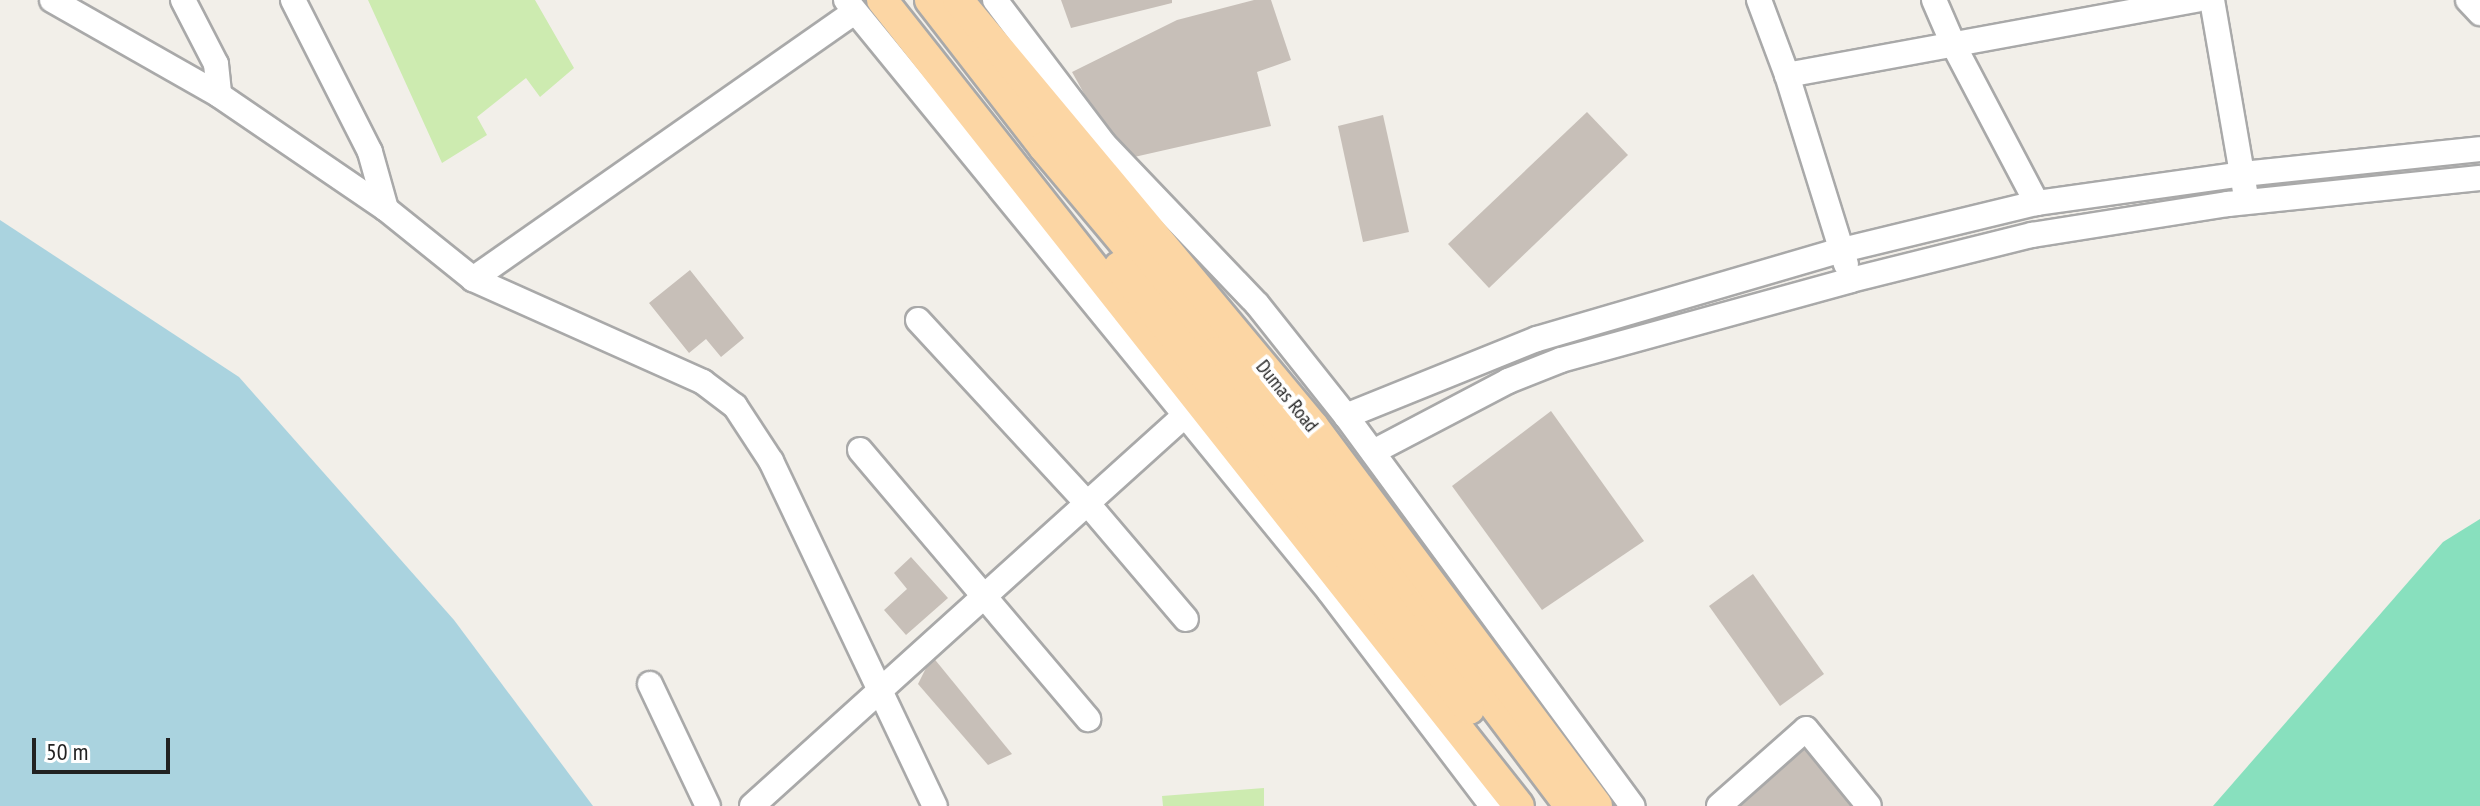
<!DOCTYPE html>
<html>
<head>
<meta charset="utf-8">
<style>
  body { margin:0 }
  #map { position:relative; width:2480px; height:806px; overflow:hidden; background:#f2efe9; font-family:"PT Sans Narrow",sans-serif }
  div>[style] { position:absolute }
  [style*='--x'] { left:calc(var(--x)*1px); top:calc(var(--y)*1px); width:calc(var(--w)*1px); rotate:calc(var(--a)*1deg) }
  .grass>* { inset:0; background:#cdebb0 }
  .pitch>* { inset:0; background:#88e0be }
  .water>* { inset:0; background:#aad3df }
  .building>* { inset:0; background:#c7bfb8 }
  .roads { filter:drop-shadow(2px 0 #a9a9a9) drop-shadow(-2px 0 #a9a9a9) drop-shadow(0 2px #a9a9a9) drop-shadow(0 -2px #a9a9a9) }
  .minor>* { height:24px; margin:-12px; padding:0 12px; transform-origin:12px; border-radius:12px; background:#fff }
  .major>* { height:30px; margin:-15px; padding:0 15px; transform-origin:15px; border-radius:15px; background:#fcd6a4 }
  span { translate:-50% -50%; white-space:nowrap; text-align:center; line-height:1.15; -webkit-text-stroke:8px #fff; paint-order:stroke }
  .street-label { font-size:20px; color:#222 }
  .scale { position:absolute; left:32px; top:738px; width:138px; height:36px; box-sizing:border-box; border:4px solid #222; border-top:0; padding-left:10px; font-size:24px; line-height:28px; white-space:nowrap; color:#222; -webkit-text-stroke:6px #fff; paint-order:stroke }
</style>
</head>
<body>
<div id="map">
  <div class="grass">
    <i style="clip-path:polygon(368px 0,535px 0,574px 68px,540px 97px,526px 78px,477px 117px,487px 135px,442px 163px)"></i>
    <i style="clip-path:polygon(1264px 788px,1264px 806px,1163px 806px,1162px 796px)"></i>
  </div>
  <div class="pitch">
    <i style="clip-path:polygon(2480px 519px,2480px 806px,2213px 806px,2443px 542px)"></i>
  </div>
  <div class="water">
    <i style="clip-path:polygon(0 220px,239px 377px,454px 620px,593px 806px,0 806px)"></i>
  </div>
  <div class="building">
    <i style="clip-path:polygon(1061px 0,1172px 0,1172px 3px,1071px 28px)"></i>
    <i style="clip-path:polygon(1254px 0,1271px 0,1291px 60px,1257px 72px,1271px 126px,1121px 160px,1072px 72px,1177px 20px)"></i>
    <i style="clip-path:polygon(1587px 112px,1628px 155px,1489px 288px,1448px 244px)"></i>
    <i style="clip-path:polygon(1383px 115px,1409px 232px,1363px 242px,1338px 126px)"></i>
    <i style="clip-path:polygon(690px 270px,744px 338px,721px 357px,706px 339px,689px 353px,649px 303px)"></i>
    <i style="clip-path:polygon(1551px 411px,1644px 541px,1542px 610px,1452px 486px)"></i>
    <i style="clip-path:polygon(911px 557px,948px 598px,906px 635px,884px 610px,907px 589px,894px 573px)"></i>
    <i style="clip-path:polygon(1753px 574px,1824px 674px,1780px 706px,1709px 606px)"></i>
    <i style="clip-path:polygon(932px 656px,1012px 754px,988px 765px,918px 684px)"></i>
    <i style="clip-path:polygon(1807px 738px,1862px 806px,1729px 806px)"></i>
  </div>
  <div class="roads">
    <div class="minor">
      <i style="--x:52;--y:0;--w:192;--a:29.6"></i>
      <i style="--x:219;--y:95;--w:202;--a:34.3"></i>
      <i style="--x:386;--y:209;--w:112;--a:38.8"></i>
      <i style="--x:473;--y:279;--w:252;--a:24.1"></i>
      <i style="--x:703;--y:382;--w:40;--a:37"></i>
      <i style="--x:735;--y:406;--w:66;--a:56.8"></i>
      <i style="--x:771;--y:461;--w:382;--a:64.6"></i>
      <i style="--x:183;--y:0;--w:72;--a:62.7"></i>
      <i style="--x:216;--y:64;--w:31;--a:84"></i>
      <i style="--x:293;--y:0;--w:170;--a:63.1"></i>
      <i style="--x:370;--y:152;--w:59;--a:74.3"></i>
      <i style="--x:846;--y:0;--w:763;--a:50.74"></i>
      <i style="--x:1329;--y:591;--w:270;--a:52.8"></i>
      <i style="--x:995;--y:0;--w:181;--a:52.9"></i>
      <i style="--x:1104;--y:144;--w:221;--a:46.3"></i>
      <i style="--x:1257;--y:304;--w:143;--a:51.5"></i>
      <i style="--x:1346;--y:416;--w:484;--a:53.7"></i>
      <i style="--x:1759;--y:0;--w:80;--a:69.5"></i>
      <i style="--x:1787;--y:75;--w:198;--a:72.7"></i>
      <i style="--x:1934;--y:0;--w:48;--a:66.6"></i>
      <i style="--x:1953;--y:44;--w:180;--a:62.2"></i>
      <i style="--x:2212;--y:0;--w:194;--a:80.2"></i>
      <i style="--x:2468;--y:0;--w:18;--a:47"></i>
      <i style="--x:1787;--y:75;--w:417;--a:-10.4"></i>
      <i style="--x:473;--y:279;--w:465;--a:-35"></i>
      <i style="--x:918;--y:320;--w:251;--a:47.3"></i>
      <i style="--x:1088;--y:504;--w:151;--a:49.6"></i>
      <i style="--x:1346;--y:416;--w:206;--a:-22"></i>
      <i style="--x:1537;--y:339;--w:318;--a:-16.3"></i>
      <i style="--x:1842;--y:250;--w:201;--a:-13.6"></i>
      <i style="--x:2037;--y:203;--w:208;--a:-8"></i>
      <i style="--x:2243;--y:174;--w:238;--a:-6"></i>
      <i style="--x:860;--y:450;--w:353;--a:49.7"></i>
      <i style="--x:1373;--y:452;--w:153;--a:-27.7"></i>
      <i style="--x:1508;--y:381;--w:57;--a:-21.6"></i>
      <i style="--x:1561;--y:360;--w:301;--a:-15.4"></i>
      <i style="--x:1851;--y:280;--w:187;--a:-14"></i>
      <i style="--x:2032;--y:235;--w:198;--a:-9"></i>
      <i style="--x:2228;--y:204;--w:253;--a:-5.9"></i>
      <i style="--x:650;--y:684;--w:135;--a:64.6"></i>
      <i style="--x:752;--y:806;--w:583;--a:-42.08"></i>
      <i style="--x:1719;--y:806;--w:116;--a:-41.5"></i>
      <i style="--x:1806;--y:729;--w:99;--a:50.7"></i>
    </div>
    <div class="major">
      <i style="--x:882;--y:0;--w:1027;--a:51.68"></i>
      <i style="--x:930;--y:0;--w:186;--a:52.2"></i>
      <i style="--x:1044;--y:147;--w:268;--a:50"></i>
      <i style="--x:1216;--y:352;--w:327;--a:51.3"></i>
      <i style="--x:1420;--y:607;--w:249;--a:53"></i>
      <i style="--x:958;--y:0;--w:555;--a:50.19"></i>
      <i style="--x:1313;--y:426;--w:474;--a:53.2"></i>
      <i style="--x:1119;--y:267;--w:564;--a:51.63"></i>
    </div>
  </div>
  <div class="street-label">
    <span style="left:1287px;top:396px;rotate:51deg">Dumas Road</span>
  </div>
  <div class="scale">50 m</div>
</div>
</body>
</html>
